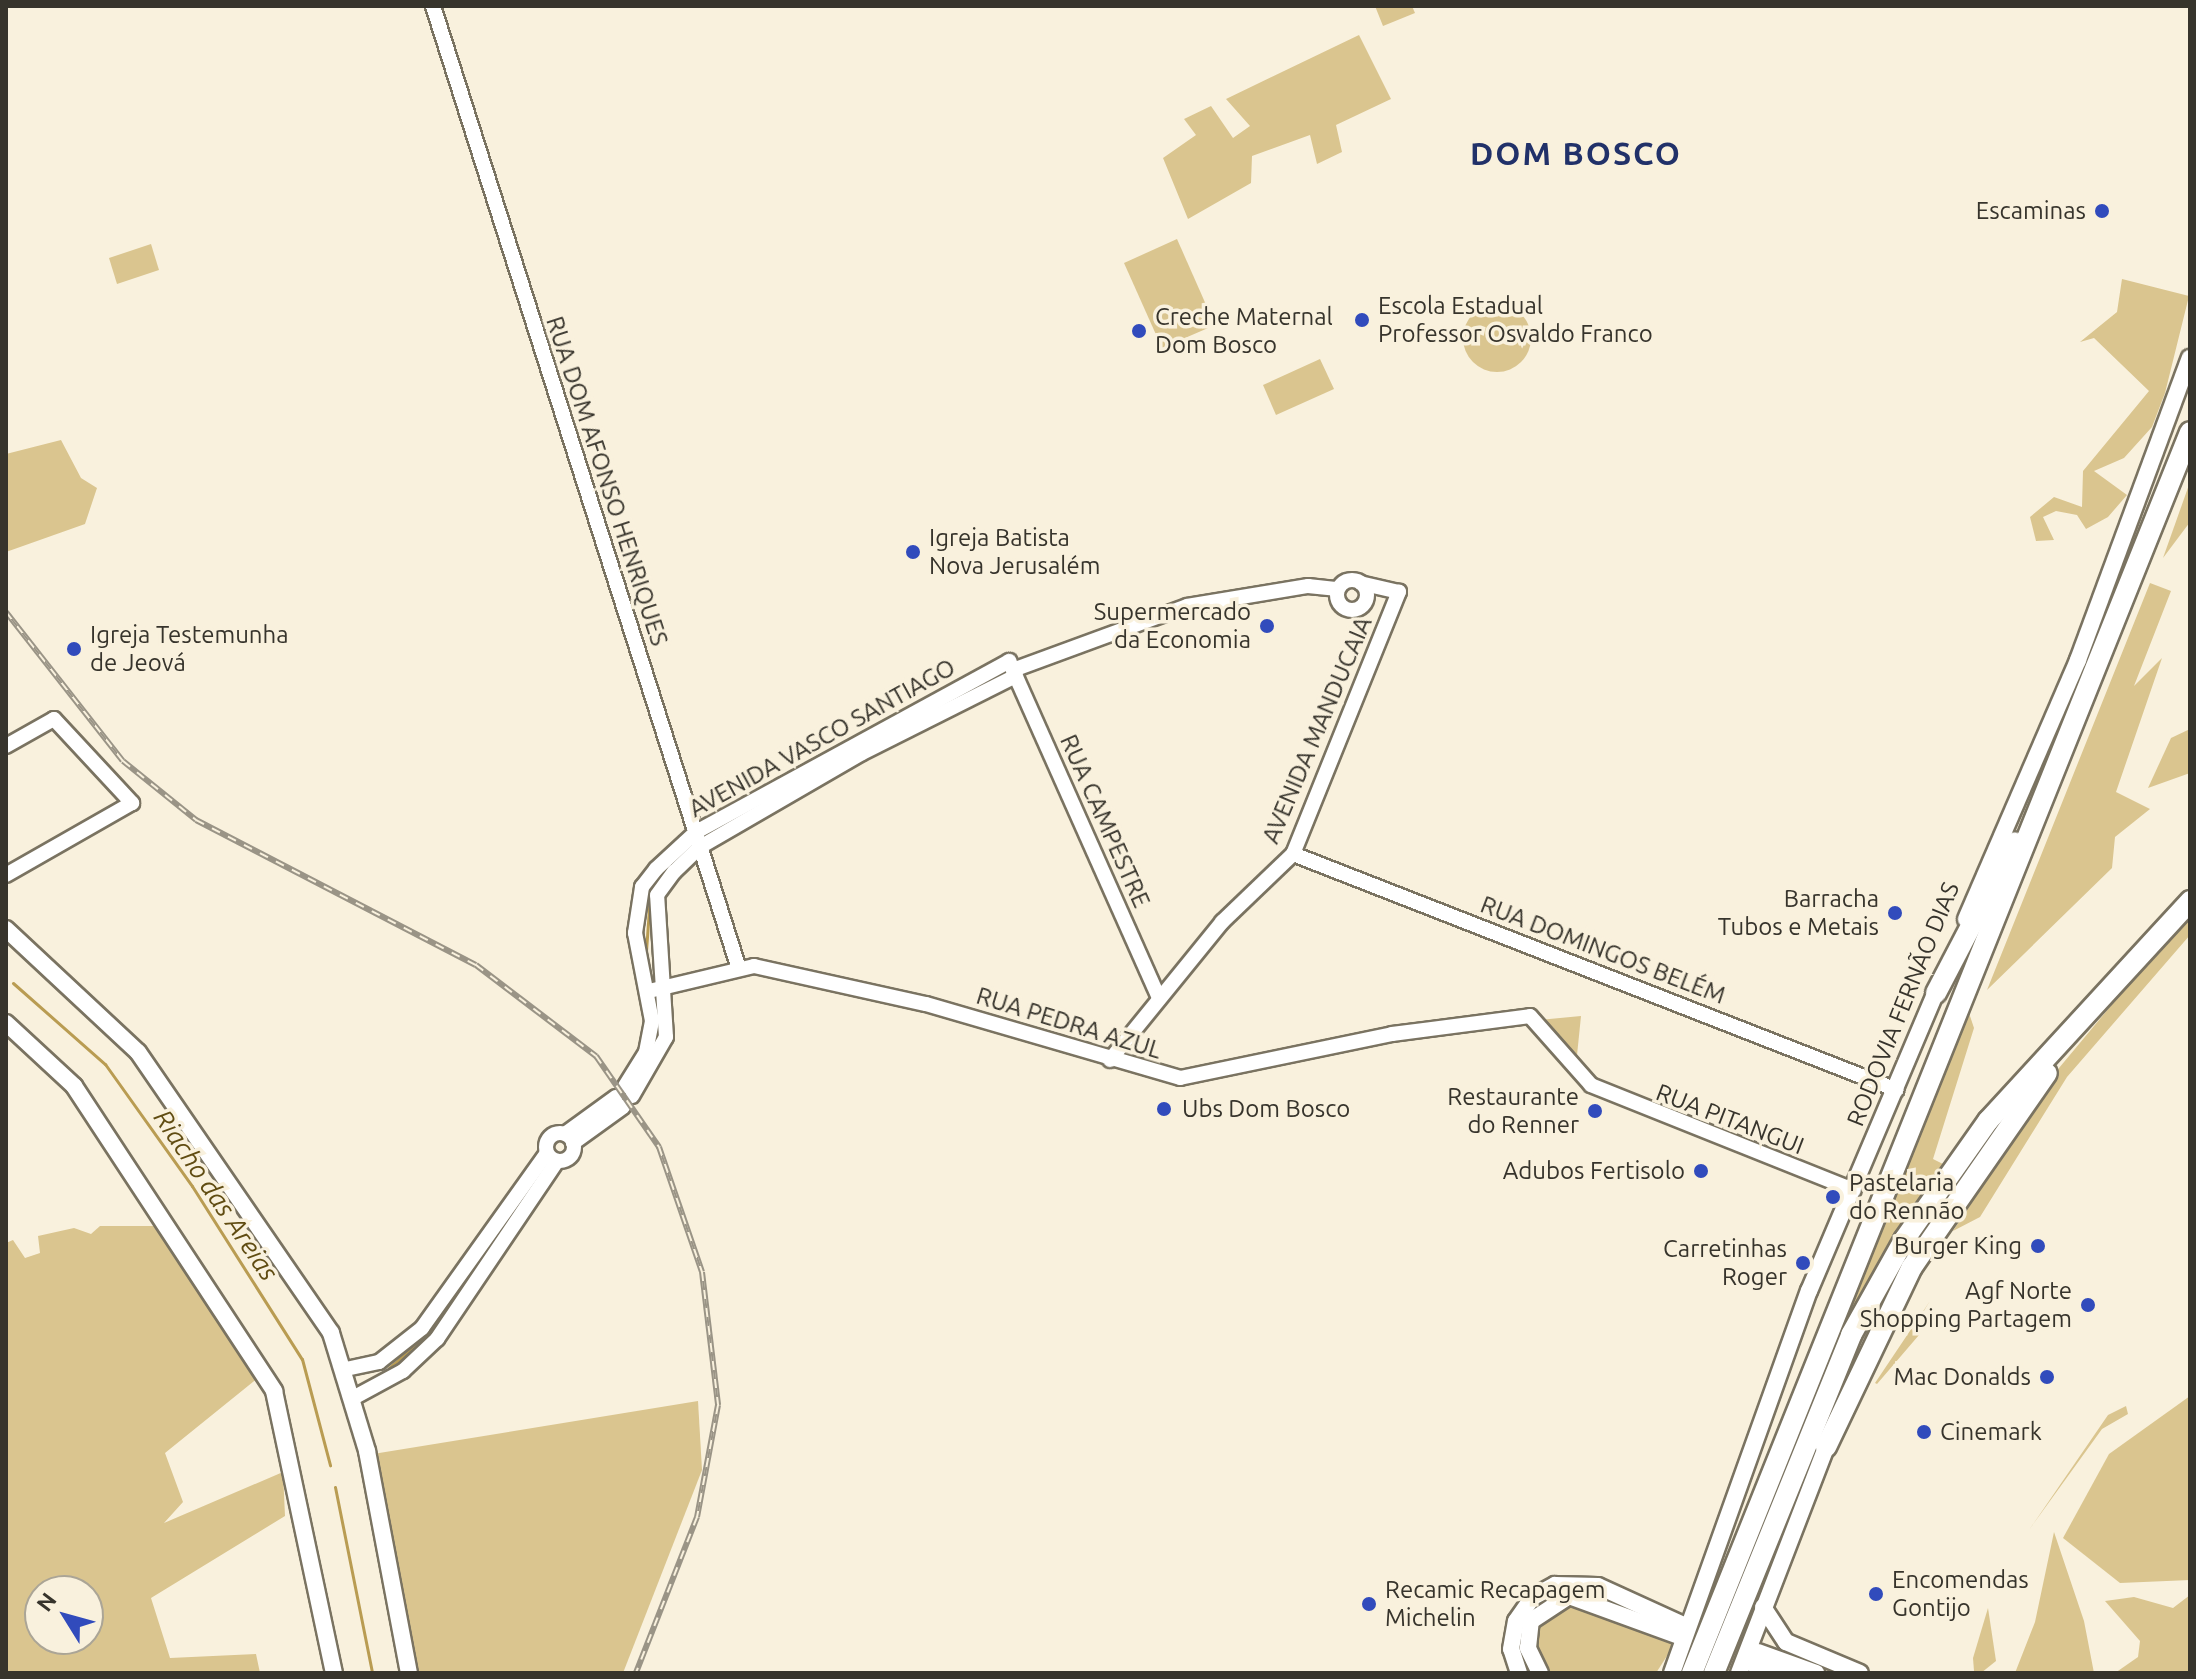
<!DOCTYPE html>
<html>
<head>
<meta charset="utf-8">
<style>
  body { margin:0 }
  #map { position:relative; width:2196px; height:1679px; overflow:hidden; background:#f9f1dd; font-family:Ubuntu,sans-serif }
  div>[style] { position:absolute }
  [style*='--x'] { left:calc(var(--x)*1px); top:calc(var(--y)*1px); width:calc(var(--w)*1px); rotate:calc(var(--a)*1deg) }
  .green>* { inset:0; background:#dac58f }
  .round { border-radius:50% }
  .stream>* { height:3px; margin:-1.5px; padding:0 1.5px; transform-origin:1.5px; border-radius:1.5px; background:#b99c52 }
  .roads { filter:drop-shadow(2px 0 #7a7361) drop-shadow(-2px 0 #7a7361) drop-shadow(0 2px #7a7361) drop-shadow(0 -2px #7a7361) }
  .tertiary>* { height:14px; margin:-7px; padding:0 7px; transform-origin:7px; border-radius:7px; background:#fff }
  .tertiary>.ring { margin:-7px; padding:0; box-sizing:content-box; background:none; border:14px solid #fff; border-radius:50% }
  .secondary>* { height:16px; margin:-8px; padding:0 8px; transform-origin:8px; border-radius:8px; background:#fff }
  .primary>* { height:16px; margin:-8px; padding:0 8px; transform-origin:8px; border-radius:8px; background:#fff }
  .motorway>* { height:20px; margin:-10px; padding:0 10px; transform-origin:10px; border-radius:10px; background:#fff }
  .rail>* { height:6px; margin-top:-3px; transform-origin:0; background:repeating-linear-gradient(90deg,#f9f1dd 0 9px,#9a9486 0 18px); box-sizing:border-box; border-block:2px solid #9a9486 }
  .dots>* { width:22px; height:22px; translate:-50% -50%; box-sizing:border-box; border:4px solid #f9f1dd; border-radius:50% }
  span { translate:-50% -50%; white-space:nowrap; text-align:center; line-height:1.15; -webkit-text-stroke:7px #f9f1dd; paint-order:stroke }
  .poi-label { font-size:24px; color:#37342c }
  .right { translate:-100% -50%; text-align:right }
  .left { translate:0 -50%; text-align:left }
  .street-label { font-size:24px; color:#37342c }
  .water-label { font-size:26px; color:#604c12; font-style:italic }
  .district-label { font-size:32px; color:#213169; font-weight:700; letter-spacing:2px }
  .frame { position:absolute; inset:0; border:8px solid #37342c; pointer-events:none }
  .north { position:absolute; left:24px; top:1575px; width:80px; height:80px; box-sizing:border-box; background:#f9f1dd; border:2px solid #aba596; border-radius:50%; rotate:307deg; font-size:22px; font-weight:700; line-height:32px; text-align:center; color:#37342c }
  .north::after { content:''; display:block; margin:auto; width:28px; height:36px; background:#314bbc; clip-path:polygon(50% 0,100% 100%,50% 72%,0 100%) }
</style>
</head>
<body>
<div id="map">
  <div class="green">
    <i style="clip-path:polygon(1375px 6px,1412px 6px,1415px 13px,1383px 26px)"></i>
    <i style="clip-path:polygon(1359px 35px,1391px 99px,1336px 125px,1342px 152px,1317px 164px,1310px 135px,1252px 156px,1251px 183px,1188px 219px,1163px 158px,1196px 135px,1184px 119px,1211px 106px,1233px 138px,1250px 126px,1226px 99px)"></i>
    <i style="clip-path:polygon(1177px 239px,1215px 325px,1162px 348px,1124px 263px)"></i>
    <i style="clip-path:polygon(151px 244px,159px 270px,117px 284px,109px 258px)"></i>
    <i style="clip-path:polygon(2122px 279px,2189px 296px,2165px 393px,2152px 427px,2124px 458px,2094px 471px,2127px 495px,2108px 517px,2086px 529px,2077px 515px,2056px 511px,2043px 517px,2054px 540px,2036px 541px,2030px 517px,2054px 497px,2082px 507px,2083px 471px,2149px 391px,2094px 338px,2080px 342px,2117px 312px)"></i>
    <i class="round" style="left:1463px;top:304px;width:68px;height:68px"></i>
    <i style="clip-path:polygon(1320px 359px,1334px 389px,1276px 415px,1263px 385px)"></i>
    <i style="clip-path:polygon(61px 440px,81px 478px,97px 488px,85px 524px,6px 552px,6px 454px)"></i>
    <i style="clip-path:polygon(2190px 482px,2190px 522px,2163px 558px)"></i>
    <i style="clip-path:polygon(2150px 583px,2171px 591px,2134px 686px,2162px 658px,2116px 792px,2150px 809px,2115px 837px,2112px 868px,1987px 990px)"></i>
    <i style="clip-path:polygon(2190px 729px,2190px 773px,2148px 788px,2171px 738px)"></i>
    <i style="clip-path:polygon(2190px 911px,2190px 935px,2067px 1077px,1980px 1217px,1953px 1231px,2054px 1074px)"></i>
    <i style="clip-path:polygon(1969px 1013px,1974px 1028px,1933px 1159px,1943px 1164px,1832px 1346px)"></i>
    <i style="clip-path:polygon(1581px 1016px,1576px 1065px,1539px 1020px)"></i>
    <i style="clip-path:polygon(evenodd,100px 1226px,159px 1226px,258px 1378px,165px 1453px,183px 1502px,164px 1523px,283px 1472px,285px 1516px,151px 1598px,170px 1658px,256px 1654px,260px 1673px,6px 1673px,6px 1243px,13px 1240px,25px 1258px,40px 1253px,38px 1236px,74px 1228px,91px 1234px,100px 1226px,40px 1591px,88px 1591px,88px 1639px,40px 1639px,40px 1591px)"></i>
    <i style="clip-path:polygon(1930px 1301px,1912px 1330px,1919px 1335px,1877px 1384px,1875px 1383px)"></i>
    <i style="clip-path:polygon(2190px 1396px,2190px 1580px,2120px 1583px,2063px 1538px,2109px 1454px)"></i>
    <i style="clip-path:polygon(698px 1401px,702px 1470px,623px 1673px,416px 1673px,373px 1454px)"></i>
    <i style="clip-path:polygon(2126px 1406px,2128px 1414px,2102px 1429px,2029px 1530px,2108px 1415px)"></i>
    <i style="clip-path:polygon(2054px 1532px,2084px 1621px,2094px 1673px,2015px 1673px,2035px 1622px)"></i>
    <i style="clip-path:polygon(2190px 1595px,2190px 1673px,2115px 1673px,2138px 1657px,2140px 1641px,2105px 1601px,2134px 1597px,2173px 1608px)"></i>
    <i style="clip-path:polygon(1566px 1606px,1582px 1608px,1676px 1642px,1656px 1673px,1552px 1673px,1540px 1664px,1535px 1634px,1541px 1620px)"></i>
    <i style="clip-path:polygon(1988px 1608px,1996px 1661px,1981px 1673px,1974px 1671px,1973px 1658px)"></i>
  </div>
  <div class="stream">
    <i style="--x:654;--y:889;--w:28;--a:-55"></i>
    <i style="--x:646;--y:951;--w:56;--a:-85.9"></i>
    <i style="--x:13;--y:983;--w:123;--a:41.4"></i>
    <i style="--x:105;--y:1064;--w:150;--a:54.5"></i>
    <i style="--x:192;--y:1186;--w:205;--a:57.6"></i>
    <i style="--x:302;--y:1359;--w:110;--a:75.2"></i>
    <i style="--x:450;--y:1308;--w:40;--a:-60.3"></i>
    <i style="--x:389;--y:1368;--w:66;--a:-40.7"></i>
    <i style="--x:335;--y:1487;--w:190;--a:78.7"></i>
  </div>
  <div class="roads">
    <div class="tertiary">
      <i style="--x:433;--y:6;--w:1010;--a:72.37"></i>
      <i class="ring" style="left:1337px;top:580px;width:16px;height:16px"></i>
      <i style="--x:1013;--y:670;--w:185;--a:-20.2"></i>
      <i style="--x:1187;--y:606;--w:123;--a:-9.4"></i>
      <i style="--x:1308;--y:586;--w:30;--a:6"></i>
      <i style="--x:6;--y:746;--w:55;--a:-29.4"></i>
      <i style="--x:54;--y:719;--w:115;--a:47.1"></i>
      <i style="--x:132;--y:803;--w:145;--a:150.3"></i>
      <i style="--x:1293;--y:854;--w:648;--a:21.34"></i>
      <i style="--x:649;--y:991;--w:108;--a:-13.4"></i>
      <i style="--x:754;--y:966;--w:176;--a:12.5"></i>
      <i style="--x:926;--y:1004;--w:265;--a:16.2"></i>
      <i style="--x:1180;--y:1078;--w:217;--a:-11.7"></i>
      <i style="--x:1392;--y:1034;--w:139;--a:-7.4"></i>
      <i style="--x:1530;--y:1016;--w:92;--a:48.5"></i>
      <i style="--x:1591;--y:1085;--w:283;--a:21.8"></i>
      <i style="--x:1110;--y:1060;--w:178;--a:-50.9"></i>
      <i style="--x:1222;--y:922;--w:98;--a:-43.8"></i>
      <i style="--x:1293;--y:854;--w:283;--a:-68"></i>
      <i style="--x:1399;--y:592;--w:39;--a:-167"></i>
      <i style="--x:625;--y:1086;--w:40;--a:-58"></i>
      <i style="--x:646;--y:1052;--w:32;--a:-79"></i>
      <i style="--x:652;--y:1021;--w:90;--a:-100.9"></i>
      <i style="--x:635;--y:933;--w:47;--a:-81.3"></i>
      <i style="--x:642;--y:887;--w:23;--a:-52"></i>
      <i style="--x:656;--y:869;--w:54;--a:-42.8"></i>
      <i style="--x:696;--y:832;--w:357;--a:-28.6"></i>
      <i style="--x:1009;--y:661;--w:369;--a:66"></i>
      <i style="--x:632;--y:1096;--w:68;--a:-60"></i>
      <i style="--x:666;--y:1037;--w:142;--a:-93.6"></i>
      <i style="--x:657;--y:895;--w:29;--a:-54"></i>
      <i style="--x:674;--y:872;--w:36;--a:-44"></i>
      <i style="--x:700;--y:847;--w:187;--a:-30.1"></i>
      <i style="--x:862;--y:753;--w:172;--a:-26.6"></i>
      <i class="ring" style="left:546px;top:1133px;width:14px;height:14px"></i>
      <i style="--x:565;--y:1134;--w:63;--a:-36"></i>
      <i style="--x:573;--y:1143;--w:62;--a:-35.8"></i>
      <i style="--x:346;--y:1369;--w:34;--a:-12"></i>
      <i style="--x:379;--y:1362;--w:55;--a:-38.3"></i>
      <i style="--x:422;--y:1328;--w:215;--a:-54.5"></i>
      <i style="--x:353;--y:1398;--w:57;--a:-28.4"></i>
      <i style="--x:403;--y:1371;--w:47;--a:-43.3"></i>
      <i style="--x:437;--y:1339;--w:215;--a:-56"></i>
    </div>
    <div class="secondary">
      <i style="--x:1966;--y:919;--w:282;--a:-66.6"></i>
      <i style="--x:2078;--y:660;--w:322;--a:-69.7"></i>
      <i style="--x:1763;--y:1607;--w:42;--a:56.7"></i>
      <i style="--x:1786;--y:1642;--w:80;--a:22.7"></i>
      <i style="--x:1758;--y:1652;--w:62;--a:19.9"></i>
      <i style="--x:1753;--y:1664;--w:29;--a:18"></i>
      <i style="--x:1519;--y:1673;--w:25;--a:-108"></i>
      <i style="--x:1511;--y:1649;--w:28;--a:-80"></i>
      <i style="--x:1516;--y:1621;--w:29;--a:-55"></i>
      <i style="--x:1533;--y:1597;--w:25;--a:-29"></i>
      <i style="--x:1555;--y:1585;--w:43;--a:1.3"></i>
      <i style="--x:1598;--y:1586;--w:91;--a:24.6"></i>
      <i style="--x:1540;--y:1673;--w:28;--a:-116"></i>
      <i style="--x:1528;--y:1648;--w:27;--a:-84"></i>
      <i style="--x:1531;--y:1621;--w:45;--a:-33.3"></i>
      <i style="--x:1569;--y:1596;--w:114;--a:20"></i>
      <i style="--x:1672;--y:1673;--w:406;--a:-70.3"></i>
      <i style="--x:1809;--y:1291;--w:332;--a:-67"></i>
      <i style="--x:1739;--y:1673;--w:242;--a:-68.9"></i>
    </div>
    <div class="primary">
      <i style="--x:6;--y:929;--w:180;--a:43"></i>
      <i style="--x:138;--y:1052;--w:341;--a:55.5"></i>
      <i style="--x:331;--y:1333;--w:123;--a:73"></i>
      <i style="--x:367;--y:1451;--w:226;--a:79.3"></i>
      <i style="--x:6;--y:1023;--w:93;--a:42.8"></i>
      <i style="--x:74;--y:1086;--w:365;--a:56.7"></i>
      <i style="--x:274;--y:1391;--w:288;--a:78"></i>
    </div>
    <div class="motorway">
      <i style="--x:1936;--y:993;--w:170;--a:-62.4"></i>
      <i style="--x:1826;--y:1447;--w:199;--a:-64.5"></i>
      <i style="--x:1912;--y:1267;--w:236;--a:-55.2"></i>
      <i style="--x:1692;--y:1673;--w:1337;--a:-68.13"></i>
      <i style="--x:1714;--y:1673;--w:365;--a:-67.9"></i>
      <i style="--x:1851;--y:1335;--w:109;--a:-60.8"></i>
      <i style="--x:1904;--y:1240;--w:146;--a:-54.8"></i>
      <i style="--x:1988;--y:1121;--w:299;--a:-47.4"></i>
    </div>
  </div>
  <div class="rail">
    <i style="--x:6;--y:612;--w:189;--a:51.9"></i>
    <i style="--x:123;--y:761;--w:94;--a:38.9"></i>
    <i style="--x:196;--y:820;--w:315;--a:27.4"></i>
    <i style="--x:476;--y:965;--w:151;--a:37.2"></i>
    <i style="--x:596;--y:1056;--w:111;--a:55.3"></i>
    <i style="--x:659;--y:1147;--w:132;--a:71"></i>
    <i style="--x:702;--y:1272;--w:134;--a:83.1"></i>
    <i style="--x:718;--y:1405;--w:114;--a:100.6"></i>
    <i style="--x:697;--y:1517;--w:168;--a:111.4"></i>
  </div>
  <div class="dots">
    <i style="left:2102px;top:211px;background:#314bbc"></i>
    <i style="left:1362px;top:320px;background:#314bbc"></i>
    <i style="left:1139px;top:331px;background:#314bbc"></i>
    <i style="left:913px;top:552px;background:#314bbc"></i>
    <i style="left:1267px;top:626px;background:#314bbc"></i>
    <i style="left:74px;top:649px;background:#314bbc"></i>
    <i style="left:1895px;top:913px;background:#314bbc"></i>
    <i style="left:1164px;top:1109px;background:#314bbc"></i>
    <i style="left:1595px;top:1111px;background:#314bbc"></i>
    <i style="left:1701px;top:1171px;background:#314bbc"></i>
    <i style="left:1833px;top:1197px;background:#314bbc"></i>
    <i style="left:2038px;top:1246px;background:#314bbc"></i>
    <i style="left:1803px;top:1263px;background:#314bbc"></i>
    <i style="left:2088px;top:1305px;background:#314bbc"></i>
    <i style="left:2047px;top:1377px;background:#314bbc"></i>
    <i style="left:1924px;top:1432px;background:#314bbc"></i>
    <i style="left:1876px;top:1594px;background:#314bbc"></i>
    <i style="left:1369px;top:1604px;background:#314bbc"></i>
  </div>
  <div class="poi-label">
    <span class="right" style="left:2086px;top:211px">Escaminas</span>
    <span class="left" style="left:1378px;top:320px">Escola Estadual<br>Professor Osvaldo Franco</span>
    <span class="left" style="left:1155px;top:331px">Creche Maternal<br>Dom Bosco</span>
    <span class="left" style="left:929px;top:552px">Igreja Batista<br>Nova Jerusalém</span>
    <span class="right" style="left:1251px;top:626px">Supermercado<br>da Economia</span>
    <span class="left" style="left:90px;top:649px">Igreja Testemunha<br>de Jeová</span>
    <span class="right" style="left:1879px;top:913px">Barracha<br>Tubos e Metais</span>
    <span class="right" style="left:1579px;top:1111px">Restaurante<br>do Renner</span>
    <span class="left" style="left:1182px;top:1109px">Ubs Dom Bosco</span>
    <span class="right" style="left:1685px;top:1171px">Adubos Fertisolo</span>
    <span class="left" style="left:1849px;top:1197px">Pastelaria<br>do Rennão</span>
    <span class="right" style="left:2022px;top:1246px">Burger King</span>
    <span class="right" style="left:1787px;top:1263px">Carretinhas<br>Roger</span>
    <span class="right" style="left:2072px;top:1305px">Agf Norte<br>Shopping Partagem</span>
    <span class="right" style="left:2031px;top:1377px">Mac Donalds</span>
    <span class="left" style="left:1940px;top:1432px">Cinemark</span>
    <span class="left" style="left:1892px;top:1594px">Encomendas<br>Gontijo</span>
    <span class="left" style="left:1385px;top:1604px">Recamic Recapagem<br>Michelin</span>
  </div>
  <div class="street-label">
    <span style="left:607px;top:481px;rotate:72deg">RUA DOM AFONSO HENRIQUES</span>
    <span style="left:1317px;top:730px;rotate:-67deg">AVENIDA MANDUCAIA</span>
    <span style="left:822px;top:738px;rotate:-29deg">AVENIDA VASCO SANTIAGO</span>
    <span style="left:1105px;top:821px;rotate:66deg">RUA CAMPESTRE</span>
    <span style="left:1603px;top:950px;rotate:21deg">RUA DOMINGOS BELÉM</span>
    <span style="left:1903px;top:1004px;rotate:-68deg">RODOVIA FERNÃO DIAS</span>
    <span style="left:1069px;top:1023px;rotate:17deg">RUA PEDRA AZUL</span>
    <span style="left:1730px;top:1119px;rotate:21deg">RUA PITANGUI</span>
  </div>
  <div class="water-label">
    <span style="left:216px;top:1195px;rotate:56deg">Riacho das Areias</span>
  </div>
  <div class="district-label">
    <span style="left:1576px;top:153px">DOM BOSCO</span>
  </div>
  <div class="frame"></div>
  <div class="north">N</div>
</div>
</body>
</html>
